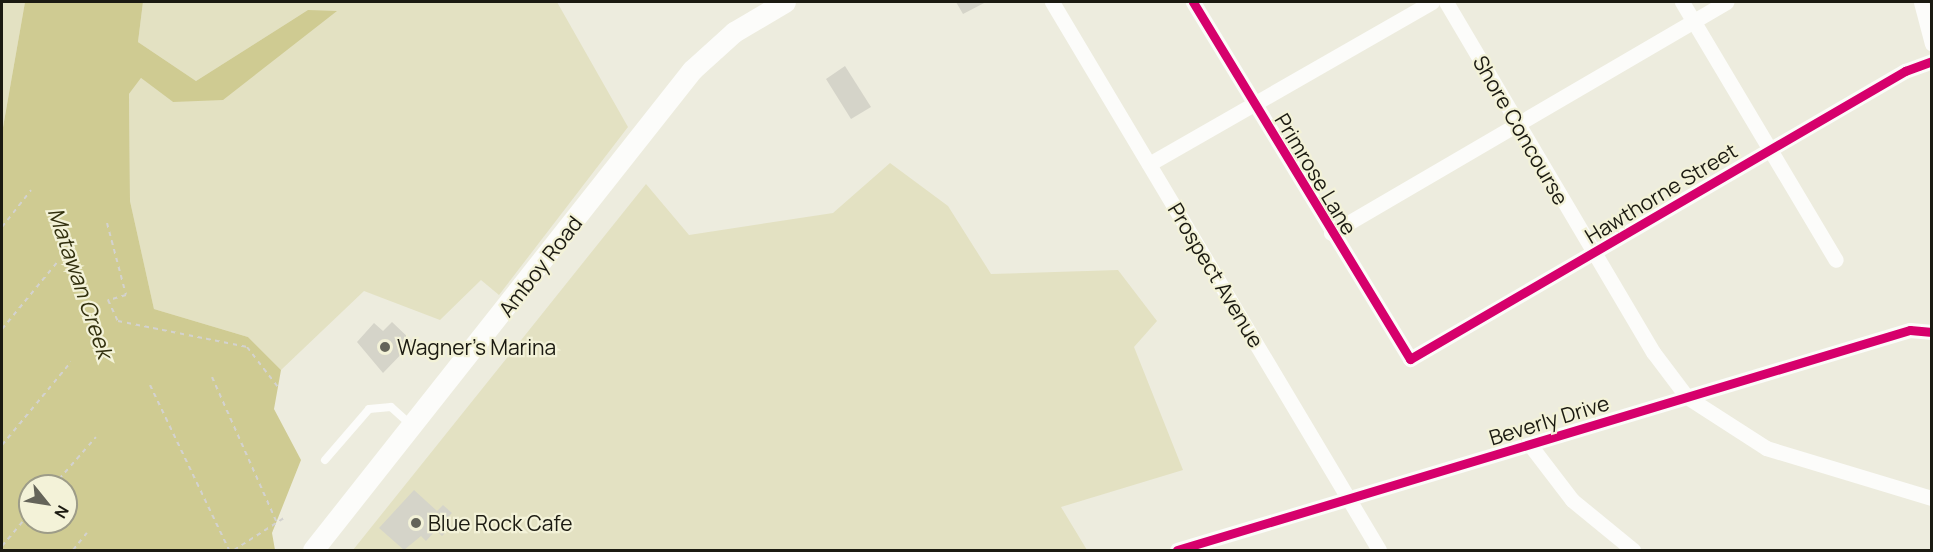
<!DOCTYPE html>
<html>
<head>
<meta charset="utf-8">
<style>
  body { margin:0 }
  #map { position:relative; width:1933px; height:552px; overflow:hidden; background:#edecde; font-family:Manrope,sans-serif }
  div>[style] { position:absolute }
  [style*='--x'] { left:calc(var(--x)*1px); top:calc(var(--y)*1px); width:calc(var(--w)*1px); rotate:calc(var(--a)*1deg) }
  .green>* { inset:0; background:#e3e1c2 }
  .water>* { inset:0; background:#cfcb92 }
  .building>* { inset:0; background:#d5d4c9 }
  .path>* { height:2px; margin-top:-1px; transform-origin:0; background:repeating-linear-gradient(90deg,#d3d2cf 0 4.5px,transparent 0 9px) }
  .lane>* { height:8px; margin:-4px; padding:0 4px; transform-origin:4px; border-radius:4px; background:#fcfcfa }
  .street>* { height:15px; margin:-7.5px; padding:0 7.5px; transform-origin:7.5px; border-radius:7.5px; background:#fcfcfa }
  .secondary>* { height:21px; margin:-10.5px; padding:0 10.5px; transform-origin:10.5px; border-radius:10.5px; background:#fcfcfa }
  .cycleway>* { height:9px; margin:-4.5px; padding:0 4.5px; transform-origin:4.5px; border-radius:4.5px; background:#d6006c }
  .dots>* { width:16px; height:16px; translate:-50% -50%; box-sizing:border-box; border:3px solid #f3f2d8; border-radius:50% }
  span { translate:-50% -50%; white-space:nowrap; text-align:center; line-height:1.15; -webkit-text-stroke:4.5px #f3f2d8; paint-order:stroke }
  .street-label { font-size:21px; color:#1b1a11 }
  .poi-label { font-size:21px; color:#1b1a11 }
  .left { translate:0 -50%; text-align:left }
  .water-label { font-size:22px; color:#32300e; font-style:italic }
  .frame { position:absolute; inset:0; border:3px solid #1b1a11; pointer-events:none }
  .north { position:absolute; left:18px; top:474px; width:60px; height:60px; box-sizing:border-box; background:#f3f2d8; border:2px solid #9d9c88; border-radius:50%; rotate:120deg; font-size:16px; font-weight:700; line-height:24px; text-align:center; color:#1b1a11 }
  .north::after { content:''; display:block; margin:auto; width:21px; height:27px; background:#646459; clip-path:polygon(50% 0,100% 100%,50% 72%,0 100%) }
</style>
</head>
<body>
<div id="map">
  <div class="green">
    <i style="clip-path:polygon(2px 2px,25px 2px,2px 133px)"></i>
    <i style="clip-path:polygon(143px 2px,557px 2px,628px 127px,499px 295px,481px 280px,440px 320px,364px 291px,281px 370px,248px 337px,154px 309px,130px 201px,129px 94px,141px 78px,173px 102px,308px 10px,196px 81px,138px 42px)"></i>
    <i style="clip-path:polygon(890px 163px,948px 206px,991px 274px,1118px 270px,1157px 321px,1134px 347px,1183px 470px,1061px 507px,1087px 550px,353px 550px,646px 184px,689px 235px,833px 213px)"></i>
  </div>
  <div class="water">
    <i style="clip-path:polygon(evenodd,25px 2px,143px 2px,138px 42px,196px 81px,308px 10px,337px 11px,223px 100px,173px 102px,141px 78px,129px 94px,130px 201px,154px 309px,248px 337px,281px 370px,274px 409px,301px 460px,272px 533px,275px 550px,2px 550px,2px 133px,25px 2px,30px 486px,66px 486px,66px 522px,30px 522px,30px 486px)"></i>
  </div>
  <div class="building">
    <i style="clip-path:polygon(956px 2px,986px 2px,963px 14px)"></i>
    <i style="clip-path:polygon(845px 66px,871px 107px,851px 119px,826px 79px)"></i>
    <i style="clip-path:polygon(392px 322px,413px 342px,383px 373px,357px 342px,374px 323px,383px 331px)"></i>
    <i style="clip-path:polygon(414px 490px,437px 511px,443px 505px,452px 513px,445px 520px,452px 526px,442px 536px,436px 530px,426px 541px,421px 536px,404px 550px,379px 528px)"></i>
  </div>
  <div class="path">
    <i style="--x:107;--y:223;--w:74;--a:75.2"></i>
    <i style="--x:126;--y:295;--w:19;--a:164"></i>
    <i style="--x:108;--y:300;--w:23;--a:65"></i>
    <i style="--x:118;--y:321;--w:132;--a:11.4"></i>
    <i style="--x:247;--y:347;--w:51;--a:52.2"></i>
    <i style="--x:2;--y:227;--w:47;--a:-51.9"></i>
    <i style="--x:2;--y:329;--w:89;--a:-50.4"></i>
    <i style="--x:212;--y:377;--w:160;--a:66"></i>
    <i style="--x:150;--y:385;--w:183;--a:64.4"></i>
    <i style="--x:2;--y:445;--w:108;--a:-50.3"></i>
    <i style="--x:53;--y:486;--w:65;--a:-48.7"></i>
    <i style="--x:2;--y:546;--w:43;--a:-49.7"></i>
    <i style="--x:73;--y:550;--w:22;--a:-51"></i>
    <i style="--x:234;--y:550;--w:59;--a:-32.6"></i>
  </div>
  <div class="lane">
    <i style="--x:325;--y:460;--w:67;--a:-49.2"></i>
    <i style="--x:369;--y:409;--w:22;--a:-5"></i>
    <i style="--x:391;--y:407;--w:27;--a:42"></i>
  </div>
  <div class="street">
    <i style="--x:1052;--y:2;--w:638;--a:59.17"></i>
    <i style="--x:1193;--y:2;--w:418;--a:58.7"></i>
    <i style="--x:1410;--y:359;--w:573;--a:-30.19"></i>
    <i style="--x:1905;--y:71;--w:29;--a:-20"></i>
    <i style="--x:1446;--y:2;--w:407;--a:59.4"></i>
    <i style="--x:1653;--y:352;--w:56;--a:52.9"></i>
    <i style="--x:1687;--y:397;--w:94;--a:32.8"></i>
    <i style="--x:1766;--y:448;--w:173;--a:16.8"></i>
    <i style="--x:1682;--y:2;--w:300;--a:59.2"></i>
    <i style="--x:1921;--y:2;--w:43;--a:75.3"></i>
    <i style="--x:1149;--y:164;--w:326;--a:-29.8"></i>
    <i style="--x:1331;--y:233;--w:458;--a:-30.3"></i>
    <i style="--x:1530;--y:445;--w:69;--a:52.6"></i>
    <i style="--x:1572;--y:500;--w:79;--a:39.3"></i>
    <i style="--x:1177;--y:550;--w:765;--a:-16.71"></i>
    <i style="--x:1910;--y:330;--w:22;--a:5"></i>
  </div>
  <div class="secondary">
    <i style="--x:313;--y:550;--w:612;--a:-51.71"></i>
    <i style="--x:692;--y:70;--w:57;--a:-42.1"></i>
    <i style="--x:734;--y:32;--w:59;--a:-30.5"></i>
  </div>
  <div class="cycleway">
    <i style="--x:1193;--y:2;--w:418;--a:58.7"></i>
    <i style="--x:1410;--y:359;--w:573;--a:-30.19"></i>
    <i style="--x:1905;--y:71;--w:29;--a:-20"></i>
    <i style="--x:1177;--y:550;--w:765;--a:-16.71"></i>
    <i style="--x:1910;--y:330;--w:22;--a:5"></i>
  </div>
  <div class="dots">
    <i style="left:385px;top:347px;background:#646459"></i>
    <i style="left:416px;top:523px;background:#646459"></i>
  </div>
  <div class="street-label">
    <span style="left:1521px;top:130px;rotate:60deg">Shore Concourse</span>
    <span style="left:1316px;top:174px;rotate:59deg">Primrose Lane</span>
    <span style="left:1661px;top:193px;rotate:-31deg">Hawthorne Street</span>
    <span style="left:540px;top:266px;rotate:-52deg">Amboy Road</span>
    <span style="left:1216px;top:275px;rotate:59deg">Prospect Avenue</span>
    <span style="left:1549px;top:420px;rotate:-17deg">Beverly Drive</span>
  </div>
  <div class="poi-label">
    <span class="left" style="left:397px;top:347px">Wagner's Marina</span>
    <span class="left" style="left:428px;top:523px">Blue Rock Cafe</span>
  </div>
  <div class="water-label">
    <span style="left:80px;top:283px;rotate:71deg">Matawan Creek</span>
  </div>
  <div class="frame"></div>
  <div class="north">N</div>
</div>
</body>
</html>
